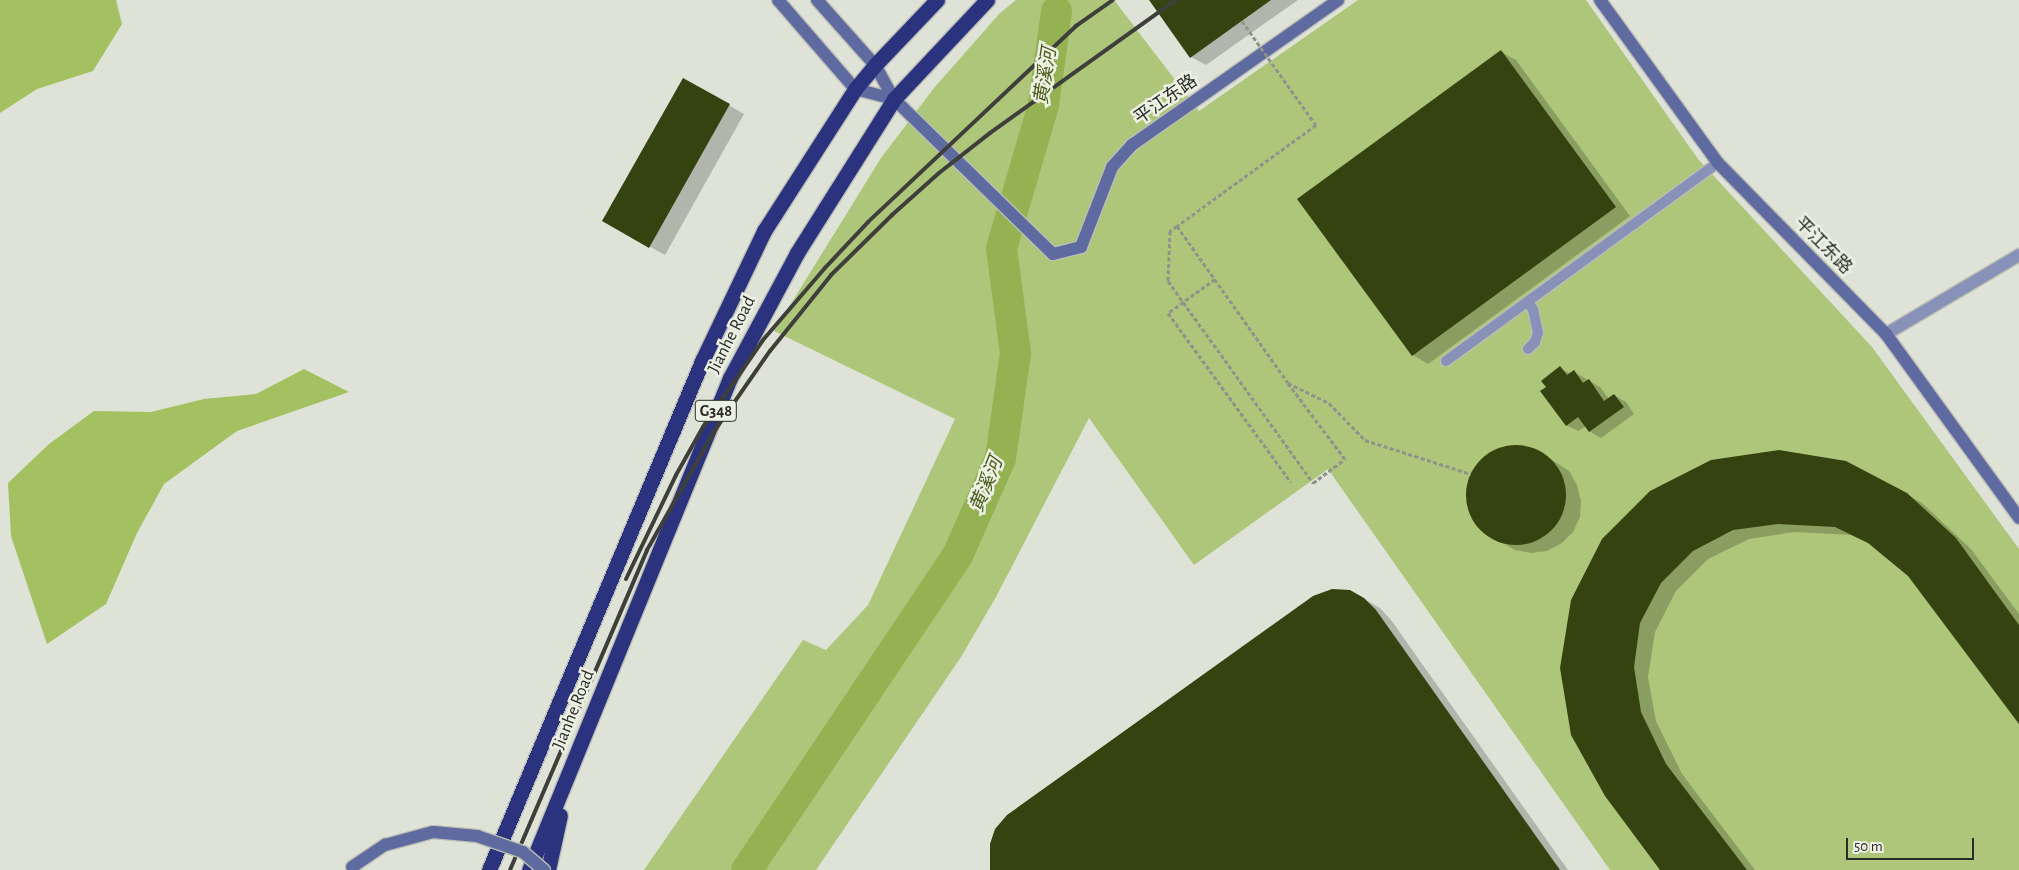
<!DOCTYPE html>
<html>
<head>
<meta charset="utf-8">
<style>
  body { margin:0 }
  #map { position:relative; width:2019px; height:870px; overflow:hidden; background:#dfe3d7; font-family:"Alegreya Sans","Noto Sans SC",sans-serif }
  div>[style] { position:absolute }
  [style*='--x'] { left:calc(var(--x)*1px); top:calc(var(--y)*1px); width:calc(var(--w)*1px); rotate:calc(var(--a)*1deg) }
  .green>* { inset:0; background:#adc67a }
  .forest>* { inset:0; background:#a3c161 }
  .shadow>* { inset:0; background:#0003 }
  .river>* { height:31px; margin:-15.5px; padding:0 15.5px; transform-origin:15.5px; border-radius:15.5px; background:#94b252 }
  .building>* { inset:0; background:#354310 }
  .round { border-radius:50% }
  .path>* { height:3px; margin-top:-1.5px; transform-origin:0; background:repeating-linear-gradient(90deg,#90938b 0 4px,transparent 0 6.5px) }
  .roads { filter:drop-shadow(1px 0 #bbbeb4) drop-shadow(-1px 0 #bbbeb4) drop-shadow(0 1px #bbbeb4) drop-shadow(0 -1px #bbbeb4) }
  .lane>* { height:10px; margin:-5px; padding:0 5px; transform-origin:5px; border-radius:5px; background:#8891b7 }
  .street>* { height:12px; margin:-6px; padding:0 6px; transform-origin:6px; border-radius:6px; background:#8891b7 }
  .secondary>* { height:12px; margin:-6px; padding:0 6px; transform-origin:6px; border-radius:6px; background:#5e6aa0 }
  .highway>* { height:15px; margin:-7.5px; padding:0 7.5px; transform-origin:7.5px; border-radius:7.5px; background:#2b337f }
  .rail>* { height:4px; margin:-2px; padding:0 2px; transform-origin:2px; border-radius:2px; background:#3e3f3a }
  .path-bridge>* { height:3px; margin-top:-1.5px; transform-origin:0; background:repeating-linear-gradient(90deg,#90938b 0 4px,transparent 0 6.5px) }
  .bridges { filter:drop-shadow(1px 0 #bbbeb4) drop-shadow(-1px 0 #bbbeb4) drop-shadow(0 1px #bbbeb4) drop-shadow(0 -1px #bbbeb4) }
  .secondary-bridge>* { height:12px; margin:-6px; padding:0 6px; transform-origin:6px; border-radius:6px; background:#5e6aa0 }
  span { translate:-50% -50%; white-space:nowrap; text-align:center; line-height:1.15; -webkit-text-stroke:5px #ecf1e4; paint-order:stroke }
  .shield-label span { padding:1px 4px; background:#ecf1e4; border:1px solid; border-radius:4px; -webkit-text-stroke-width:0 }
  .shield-label { font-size:16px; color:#2a2b27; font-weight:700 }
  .street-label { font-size:18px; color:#2a2b27 }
  .water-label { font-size:19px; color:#485b17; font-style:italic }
  .scale { position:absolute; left:1846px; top:838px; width:128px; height:22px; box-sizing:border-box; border:2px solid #2a2b27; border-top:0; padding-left:6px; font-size:15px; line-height:18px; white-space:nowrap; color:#2a2b27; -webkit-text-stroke:4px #ecf1e4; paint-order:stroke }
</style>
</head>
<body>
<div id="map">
  <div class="green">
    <i style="clip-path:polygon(1016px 0,1114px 0,1199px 111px,1358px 0,1586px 0,1698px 159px,1872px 347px,2019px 549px,2019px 870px,1610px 870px,1328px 469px,1194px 565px,1089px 418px,996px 597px,961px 657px,816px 870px,644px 870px,803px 640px,826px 650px,868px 605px,955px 419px,774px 331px,881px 158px,934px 88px,1000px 13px)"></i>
  </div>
  <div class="forest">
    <i style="clip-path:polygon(0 0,116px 0,122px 24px,93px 71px,37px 89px,0 113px)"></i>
    <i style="clip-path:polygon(304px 369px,349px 392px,237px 431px,164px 484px,137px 533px,106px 604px,47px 644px,11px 536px,8px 483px,49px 444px,94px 411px,151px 412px,204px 399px,256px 394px)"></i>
  </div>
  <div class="shadow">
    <i style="clip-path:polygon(1150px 0,1298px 0,1206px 65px,1191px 57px)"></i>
    <i style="clip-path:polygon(1501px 52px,1516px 60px,1630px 216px,1428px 364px,1413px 355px)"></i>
    <i style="clip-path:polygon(683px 79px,744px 114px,665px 255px,604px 221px)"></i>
    <i style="clip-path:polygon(1560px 368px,1571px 374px,1574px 372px,1600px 387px,1609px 399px,1614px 395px,1626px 402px,1634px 414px,1601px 438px,1589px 431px,1586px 426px,1578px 431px,1566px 425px,1547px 388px)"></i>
    <i style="clip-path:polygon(1509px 447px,1524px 447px,1540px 452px,1569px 471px,1577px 485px,1581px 501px,1580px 517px,1573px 532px,1562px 543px,1547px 551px,1531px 553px,1515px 550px,1485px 533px,1474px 521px,1468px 506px,1468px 490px,1472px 475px,1481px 462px,1493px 452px)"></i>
    <i style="clip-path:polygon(1906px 494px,1922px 503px,1971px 549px,2019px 614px,2019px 722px,1908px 575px,1873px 545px,1852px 535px,1794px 532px,1749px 539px,1708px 559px,1676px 591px,1655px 632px,1648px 677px,1656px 721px,1682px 774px,1755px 870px,1661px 870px,1603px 540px)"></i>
    <i style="clip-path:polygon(1364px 599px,1380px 608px,1391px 620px,1568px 870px,992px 870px,991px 844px)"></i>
  </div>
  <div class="river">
    <i style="--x:746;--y:870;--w:379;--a:-56.2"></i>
    <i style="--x:957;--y:555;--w:106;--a:-66.1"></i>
    <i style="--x:1000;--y:458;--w:106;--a:-81.9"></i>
    <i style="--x:1015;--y:353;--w:106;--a:-97.6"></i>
    <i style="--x:1001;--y:248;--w:150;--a:-73.7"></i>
    <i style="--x:1043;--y:104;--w:94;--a:-82"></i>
  </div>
  <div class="building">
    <i style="clip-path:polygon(1149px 0,1271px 0,1190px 58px)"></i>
    <i style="clip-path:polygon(1501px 50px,1616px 207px,1412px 356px,1297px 199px)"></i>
    <i style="clip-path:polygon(683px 78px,730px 104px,649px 248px,602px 221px)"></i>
    <i style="clip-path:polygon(1560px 366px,1567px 375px,1574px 370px,1583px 383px,1589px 379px,1604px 401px,1614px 394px,1624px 407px,1589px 432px,1578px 417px,1566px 426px,1540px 391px,1546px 387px,1541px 381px)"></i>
    <i class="round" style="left:1466px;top:445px;width:100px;height:100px"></i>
    <i style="clip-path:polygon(1779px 450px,1846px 461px,1907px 493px,1956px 538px,2019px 625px,2019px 724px,1908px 576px,1868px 543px,1835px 527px,1778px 524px,1733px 530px,1693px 551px,1661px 583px,1640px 623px,1634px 667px,1641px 712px,1666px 764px,1747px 870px,1660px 870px,1605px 796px,1571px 735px,1560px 668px,1571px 600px,1602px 539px,1650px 491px,1711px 460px)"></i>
    <i style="clip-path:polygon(1332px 589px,1350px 590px,1364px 598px,1376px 610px,1560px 870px,990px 870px,990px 844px,995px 829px,1007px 815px,1313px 596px)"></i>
  </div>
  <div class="path">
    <i style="--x:1276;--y:69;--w:69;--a:54.5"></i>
    <i style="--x:1316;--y:125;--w:172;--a:144"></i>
    <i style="--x:1177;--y:226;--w:192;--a:54.7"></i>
    <i style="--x:1288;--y:383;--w:46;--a:26"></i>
    <i style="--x:1329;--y:403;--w:52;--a:45.8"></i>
    <i style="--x:1365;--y:440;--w:111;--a:17.8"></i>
    <i style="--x:1177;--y:226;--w:9;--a:144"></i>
    <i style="--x:1170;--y:231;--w:50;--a:92.3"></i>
    <i style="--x:1168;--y:281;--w:249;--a:54.3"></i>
    <i style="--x:1313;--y:483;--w:40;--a:-37"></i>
    <i style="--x:1345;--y:459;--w:95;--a:-126.9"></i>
    <i style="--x:1215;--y:279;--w:58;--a:144.1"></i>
    <i style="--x:1168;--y:313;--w:209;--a:54"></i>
  </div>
  <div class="roads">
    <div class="lane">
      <i style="--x:1528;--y:349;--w:10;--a:-45"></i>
      <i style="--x:1535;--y:342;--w:9;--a:-72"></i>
      <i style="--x:1538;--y:333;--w:24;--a:-102"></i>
      <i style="--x:1533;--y:310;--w:10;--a:-119"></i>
      <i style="--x:1446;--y:361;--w:336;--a:-36.1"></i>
    </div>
    <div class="street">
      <i style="--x:1886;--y:334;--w:155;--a:-30.7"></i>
    </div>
    <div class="secondary">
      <i style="--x:778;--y:0;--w:118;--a:49.1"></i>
      <i style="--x:855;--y:89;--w:40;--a:14.4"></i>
      <i style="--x:817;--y:0;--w:87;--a:48.3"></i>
      <i style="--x:875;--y:65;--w:39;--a:61"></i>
      <i style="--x:894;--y:99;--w:222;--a:44.3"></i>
      <i style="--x:1053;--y:254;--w:29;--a:-14"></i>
      <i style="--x:1081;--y:247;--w:86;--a:-68.8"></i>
      <i style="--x:1112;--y:167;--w:30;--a:-48"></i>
      <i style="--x:1132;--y:145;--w:252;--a:-35.1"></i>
      <i style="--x:1600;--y:0;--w:201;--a:54.1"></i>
      <i style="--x:1718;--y:163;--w:240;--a:45.5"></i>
      <i style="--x:1886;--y:334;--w:227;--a:54.1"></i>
    </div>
    <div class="highway">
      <i style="--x:489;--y:870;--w:552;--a:-67.29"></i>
      <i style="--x:702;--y:361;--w:144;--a:-64.5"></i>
      <i style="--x:764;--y:231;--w:169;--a:-57.3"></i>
      <i style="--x:855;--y:89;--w:31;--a:-50"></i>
      <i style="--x:875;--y:65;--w:90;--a:-46.4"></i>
      <i style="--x:529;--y:870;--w:531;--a:-67.78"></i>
      <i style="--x:730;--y:378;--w:142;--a:-61.8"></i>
      <i style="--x:797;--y:253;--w:182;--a:-57.8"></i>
      <i style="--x:894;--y:99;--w:136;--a:-46.8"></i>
      <i style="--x:548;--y:870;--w:56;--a:-77.7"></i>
    </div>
  </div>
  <div class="rail">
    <i style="--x:626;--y:579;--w:115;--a:-64.3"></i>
    <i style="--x:676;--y:475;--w:55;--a:-60.6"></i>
    <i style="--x:703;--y:427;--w:106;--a:-55.4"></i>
    <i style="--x:763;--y:340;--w:95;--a:-49.3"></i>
    <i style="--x:825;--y:268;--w:63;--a:-46.9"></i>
    <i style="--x:868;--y:222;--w:286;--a:-43.3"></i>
    <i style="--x:1076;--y:26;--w:45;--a:-35.1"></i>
    <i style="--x:510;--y:870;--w:348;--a:-66.8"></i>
    <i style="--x:647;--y:550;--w:138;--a:-60.5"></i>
    <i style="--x:715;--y:430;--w:96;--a:-55.2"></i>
    <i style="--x:770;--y:351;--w:97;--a:-51.2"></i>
    <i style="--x:831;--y:275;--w:86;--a:-44.5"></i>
    <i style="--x:892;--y:215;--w:63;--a:-41.8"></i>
    <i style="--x:939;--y:173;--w:65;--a:-38.1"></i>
    <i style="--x:990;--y:133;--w:229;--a:-35.6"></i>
  </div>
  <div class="path-bridge">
    <i style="--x:1242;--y:21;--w:59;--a:54.7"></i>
  </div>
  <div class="bridges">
    <div class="secondary-bridge">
      <i style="--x:352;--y:867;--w:40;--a:-34"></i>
      <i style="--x:385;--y:845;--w:50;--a:-15.2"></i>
      <i style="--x:433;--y:832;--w:44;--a:5.2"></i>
      <i style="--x:477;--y:836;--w:49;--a:19.2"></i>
      <i style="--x:523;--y:852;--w:28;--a:41"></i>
    </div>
  </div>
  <div class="shield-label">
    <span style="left:716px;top:411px">G348</span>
  </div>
  <div class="street-label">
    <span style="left:1166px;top:100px;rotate:-35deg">平江东路</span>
    <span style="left:1823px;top:246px;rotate:45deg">平江东路</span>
    <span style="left:732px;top:335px;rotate:-63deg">Jianhe Road</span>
    <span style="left:574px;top:710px;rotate:-68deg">Jianhe Road</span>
  </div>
  <div class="water-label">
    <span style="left:1046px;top:76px;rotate:-81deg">黄溪河</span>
    <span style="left:987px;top:485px;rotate:-68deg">黄溪河</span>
  </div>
  <div class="scale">50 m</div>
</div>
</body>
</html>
